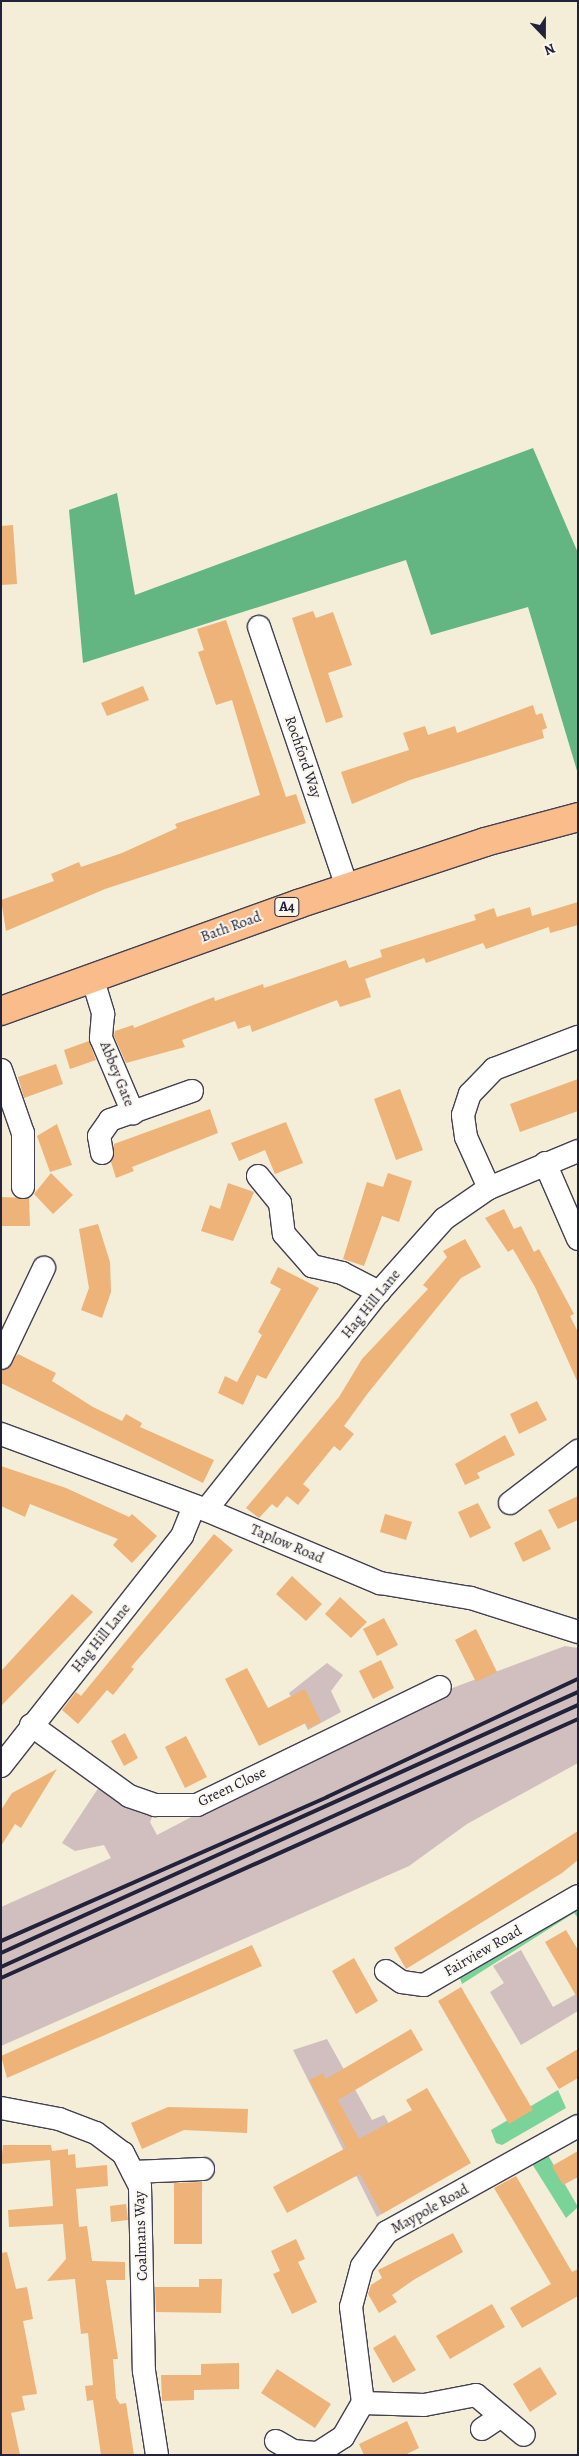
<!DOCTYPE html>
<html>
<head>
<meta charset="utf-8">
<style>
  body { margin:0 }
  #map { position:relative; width:579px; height:2456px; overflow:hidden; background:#f4edd7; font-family:Alegreya,serif }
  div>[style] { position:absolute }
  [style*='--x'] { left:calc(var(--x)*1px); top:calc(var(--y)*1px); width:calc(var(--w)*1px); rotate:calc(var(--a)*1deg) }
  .industrial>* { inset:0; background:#d1bfbf }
  .green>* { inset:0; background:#7ad399 }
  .forest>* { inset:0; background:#63b581 }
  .building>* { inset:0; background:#edb378 }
  .roads { filter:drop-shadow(1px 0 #424052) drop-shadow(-1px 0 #424052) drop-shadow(0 1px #424052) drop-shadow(0 -1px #424052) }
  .minor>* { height:22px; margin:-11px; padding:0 11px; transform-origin:11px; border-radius:11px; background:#fff }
  .primary>* { height:28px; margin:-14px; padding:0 14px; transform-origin:14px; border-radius:14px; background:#fabc8b }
  .rail>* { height:4px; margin:-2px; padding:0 2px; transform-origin:2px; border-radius:2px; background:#22223b }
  span { translate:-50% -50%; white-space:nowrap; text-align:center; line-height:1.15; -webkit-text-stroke:4px #fbf7ec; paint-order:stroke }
  .shield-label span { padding:1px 4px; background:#fbf7ec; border:1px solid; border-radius:4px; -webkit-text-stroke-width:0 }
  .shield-label { font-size:14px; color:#22223b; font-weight:700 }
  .street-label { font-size:15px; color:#22223b }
  .frame { position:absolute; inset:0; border:2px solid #22223b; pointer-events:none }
  .north { position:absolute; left:519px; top:10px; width:50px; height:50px; -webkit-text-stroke:4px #fbf7ec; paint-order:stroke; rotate:158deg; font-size:14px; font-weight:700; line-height:20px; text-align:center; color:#22223b }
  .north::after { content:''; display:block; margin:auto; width:18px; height:22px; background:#22223b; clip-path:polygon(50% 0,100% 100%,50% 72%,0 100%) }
</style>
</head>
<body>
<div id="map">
  <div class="industrial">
    <i style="clip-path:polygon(565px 1646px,578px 1648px,578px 1763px,467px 1824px,409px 1866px,1px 2046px,1px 1907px,111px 1858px,104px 1845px,75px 1851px,62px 1843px,99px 1787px,154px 1813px,150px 1822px,157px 1835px,311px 1754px,455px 1687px)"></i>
    <i style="clip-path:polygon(327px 1663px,343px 1675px,331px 1691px,341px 1712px,308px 1730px,289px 1693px)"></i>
    <i style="clip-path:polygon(521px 1950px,553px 2007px,578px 1993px,578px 2011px,521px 2045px,490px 1992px,504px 1983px,493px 1966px)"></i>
    <i style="clip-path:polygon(327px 2039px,372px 2120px,384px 2115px,424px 2185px,377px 2217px,293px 2050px)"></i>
  </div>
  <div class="green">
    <i style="clip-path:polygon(578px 1900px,578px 1918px,574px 1913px,462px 1984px,458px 1972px)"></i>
    <i style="clip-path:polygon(558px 2090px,566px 2108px,502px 2145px,496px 2143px,491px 2130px)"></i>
    <i style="clip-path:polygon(545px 2150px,578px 2207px,566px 2218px,529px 2159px)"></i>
  </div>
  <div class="forest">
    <i style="clip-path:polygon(533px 448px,578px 553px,578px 774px,528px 607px,431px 635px,406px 560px,83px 663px,69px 510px,117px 493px,135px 595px)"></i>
  </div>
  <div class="building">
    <i style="clip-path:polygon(13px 525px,17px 584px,1px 585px,1px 526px)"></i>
    <i style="clip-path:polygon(313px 611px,316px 618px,333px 612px,352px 665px,328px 673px,343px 717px,326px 723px,292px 618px)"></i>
    <i style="clip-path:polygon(226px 620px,286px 797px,296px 794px,306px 823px,105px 889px,6px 931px,1px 900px,54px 881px,51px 874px,79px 862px,81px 867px,122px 853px,177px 828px,175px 824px,260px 795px,232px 700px,216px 705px,198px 652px,204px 650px,197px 629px)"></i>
    <i style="clip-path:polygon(143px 686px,149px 700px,107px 716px,101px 703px)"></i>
    <i style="clip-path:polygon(533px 705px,536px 715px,542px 713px,547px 728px,542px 730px,544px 738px,410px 780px,352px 804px,341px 772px,409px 750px,403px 733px,425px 726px,428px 735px,455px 726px,457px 733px)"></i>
    <i style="clip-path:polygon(578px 902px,578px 925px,550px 933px,549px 927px,486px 949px,483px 943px,426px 963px,424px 958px,365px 979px,371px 997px,340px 1007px,337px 1000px,252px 1032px,250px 1025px,238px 1029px,235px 1021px,182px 1040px,185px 1047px,126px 1063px,114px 1036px,115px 1031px,133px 1025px,134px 1028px,214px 997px,215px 1001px,263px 984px,264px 988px,346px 960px,349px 968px,382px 957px,380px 950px,476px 920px,474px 915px,494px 908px,497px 917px,530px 907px,532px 916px)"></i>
    <i style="clip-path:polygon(89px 1041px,96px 1060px,70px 1069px,64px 1050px)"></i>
    <i style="clip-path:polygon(56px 1064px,63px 1084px,24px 1098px,18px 1077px)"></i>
    <i style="clip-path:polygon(578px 1079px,578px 1111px,520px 1132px,510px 1104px)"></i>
    <i style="clip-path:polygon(400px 1089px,423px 1150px,396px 1160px,374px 1099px)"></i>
    <i style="clip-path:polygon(210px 1109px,218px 1133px,132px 1167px,134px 1171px,116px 1178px,111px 1162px,114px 1144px)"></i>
    <i style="clip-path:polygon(286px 1122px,303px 1163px,275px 1174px,265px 1150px,239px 1161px,231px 1143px)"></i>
    <i style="clip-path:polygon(57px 1124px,72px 1165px,50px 1172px,37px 1136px)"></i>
    <i style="clip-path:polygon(51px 1173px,73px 1195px,53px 1214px,34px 1194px)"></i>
    <i style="clip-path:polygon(388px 1173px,412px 1181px,399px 1222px,382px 1216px,364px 1266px,343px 1259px,367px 1182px,383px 1187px)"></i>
    <i style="clip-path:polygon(228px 1183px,254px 1192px,233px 1241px,201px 1231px,210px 1205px,220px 1209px)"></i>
    <i style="clip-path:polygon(1px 1197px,29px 1198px,30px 1226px,1px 1226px)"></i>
    <i style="clip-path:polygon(504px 1209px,514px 1229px,521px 1226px,534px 1252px,539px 1249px,574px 1314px,570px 1316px,578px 1332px,578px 1383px,535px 1287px,513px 1249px,508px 1252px,485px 1218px)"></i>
    <i style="clip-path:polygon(98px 1224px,110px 1262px,111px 1292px,102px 1318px,81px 1310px,89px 1288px,79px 1229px)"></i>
    <i style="clip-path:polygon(465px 1239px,481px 1267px,461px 1278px,368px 1393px,344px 1426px,354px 1434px,340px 1451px,334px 1446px,303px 1484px,310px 1490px,298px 1505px,287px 1496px,277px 1508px,272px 1504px,259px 1518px,246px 1508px,339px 1397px,362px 1359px,428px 1289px,423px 1285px,447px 1257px,443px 1251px)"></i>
    <i style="clip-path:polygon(278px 1267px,319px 1288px,266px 1379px,257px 1375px,243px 1405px,218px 1393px,225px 1376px,237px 1382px,262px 1335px,258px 1332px,281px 1289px,270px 1283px)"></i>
    <i style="clip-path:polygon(18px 1354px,56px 1373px,52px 1381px,93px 1407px,122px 1421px,126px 1414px,142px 1423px,140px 1427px,214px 1460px,203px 1483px,1px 1383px,2px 1371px)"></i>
    <i style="clip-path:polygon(537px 1401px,547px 1420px,519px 1434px,510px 1414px)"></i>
    <i style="clip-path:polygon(505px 1435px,515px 1455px,477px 1473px,480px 1478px,465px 1485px,455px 1464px)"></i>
    <i style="clip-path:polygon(1px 1466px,66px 1488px,129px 1517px,132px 1514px,157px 1536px,132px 1563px,113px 1545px,118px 1539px,30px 1504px,25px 1517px,1px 1506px)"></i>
    <i style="clip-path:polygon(578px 1496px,578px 1520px,558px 1529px,548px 1510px)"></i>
    <i style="clip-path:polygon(478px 1503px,491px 1528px,470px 1538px,458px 1512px)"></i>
    <i style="clip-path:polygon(385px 1514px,412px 1522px,406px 1540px,380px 1532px)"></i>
    <i style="clip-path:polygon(541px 1529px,551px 1549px,523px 1562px,514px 1543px)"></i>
    <i style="clip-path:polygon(214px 1534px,233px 1550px,131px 1667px,134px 1669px,113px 1695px,107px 1690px,78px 1724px,62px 1710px,76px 1692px,81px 1696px)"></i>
    <i style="clip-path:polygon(292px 1576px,322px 1604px,306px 1621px,276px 1594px)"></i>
    <i style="clip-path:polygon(72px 1594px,93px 1612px,1px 1706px,1px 1671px)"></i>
    <i style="clip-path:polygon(340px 1597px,367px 1622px,351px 1638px,325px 1614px)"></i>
    <i style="clip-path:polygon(384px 1618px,398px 1645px,377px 1656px,363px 1629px)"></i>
    <i style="clip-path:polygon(476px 1629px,497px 1672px,476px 1682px,455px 1640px)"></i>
    <i style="clip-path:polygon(381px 1660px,394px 1688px,373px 1699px,359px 1671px)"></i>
    <i style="clip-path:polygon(247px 1668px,268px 1708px,305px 1689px,321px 1722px,308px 1728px,306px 1723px,259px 1746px,225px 1679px)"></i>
    <i style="clip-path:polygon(125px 1733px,138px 1758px,124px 1766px,111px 1741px)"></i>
    <i style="clip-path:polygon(186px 1736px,207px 1777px,185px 1788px,165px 1747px)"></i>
    <i style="clip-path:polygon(57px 1769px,21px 1828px,15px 1824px,1px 1846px,1px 1810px,12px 1793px)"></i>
    <i style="clip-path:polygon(578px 1831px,578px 1860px,562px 1873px,406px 1969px,394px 1948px)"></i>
    <i style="clip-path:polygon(566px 1930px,578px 1950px,578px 1999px,545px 1942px)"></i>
    <i style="clip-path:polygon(252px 1945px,262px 1966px,7px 2078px,1px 2056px)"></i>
    <i style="clip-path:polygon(354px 1958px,378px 2001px,356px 2014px,332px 1971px)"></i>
    <i style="clip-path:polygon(461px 1987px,533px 2110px,509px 2124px,438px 2001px)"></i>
    <i style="clip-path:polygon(411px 2029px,423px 2050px,338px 2100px,359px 2139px,412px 2110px,406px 2100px,427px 2088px,471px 2163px,382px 2214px,360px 2174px,287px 2213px,273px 2187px,346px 2148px,309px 2080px,323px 2073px,326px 2079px)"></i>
    <i style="clip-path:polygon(578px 2049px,578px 2078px,559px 2089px,546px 2068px)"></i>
    <i style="clip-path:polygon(168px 2107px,248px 2109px,247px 2133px,184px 2130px,142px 2149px,131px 2123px)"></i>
    <i style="clip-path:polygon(3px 2145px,51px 2145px,52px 2151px,68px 2149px,68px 2155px,75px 2154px,76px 2168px,107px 2165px,108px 2186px,76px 2189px,79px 2227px,87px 2226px,92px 2261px,125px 2262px,125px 2280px,106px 2280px,118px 2359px,113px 2359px,116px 2398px,120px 2404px,126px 2403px,134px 2455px,101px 2455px,93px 2400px,87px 2401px,85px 2386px,93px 2385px,88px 2333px,81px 2334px,75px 2279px,47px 2281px,66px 2259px,63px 2224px,9px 2227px,8px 2210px,53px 2206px,50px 2160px,1px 2164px)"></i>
    <i style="clip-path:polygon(578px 2151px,578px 2177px,563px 2185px,552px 2166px)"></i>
    <i style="clip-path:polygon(516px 2176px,572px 2272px,578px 2269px,578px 2296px,522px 2328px,510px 2308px,551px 2284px,494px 2188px)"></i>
    <i style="clip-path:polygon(202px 2182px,202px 2244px,174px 2244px,174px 2183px)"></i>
    <i style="clip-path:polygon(126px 2204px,128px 2220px,111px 2222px,110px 2206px)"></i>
    <i style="clip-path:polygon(453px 2233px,463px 2252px,415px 2279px,392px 2295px,397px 2302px,379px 2313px,368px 2294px,371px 2285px,382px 2278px,378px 2270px)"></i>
    <i style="clip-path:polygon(296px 2239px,305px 2259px,298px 2262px,317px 2302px,292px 2314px,273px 2274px,280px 2271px,271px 2251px)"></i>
    <i style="clip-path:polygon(7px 2252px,16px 2289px,27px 2287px,33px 2319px,23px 2321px,37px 2394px,22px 2396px,25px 2410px,11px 2413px,20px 2455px,1px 2455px,1px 2253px)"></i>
    <i style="clip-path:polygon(199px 2279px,222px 2279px,221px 2313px,156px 2312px,155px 2287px,199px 2287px)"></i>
    <i style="clip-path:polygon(492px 2304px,505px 2327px,450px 2359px,436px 2336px)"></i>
    <i style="clip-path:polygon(395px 2335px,416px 2370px,393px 2383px,373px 2348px)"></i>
    <i style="clip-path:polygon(239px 2363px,239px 2389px,194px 2390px,194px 2400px,162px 2401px,161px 2375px,201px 2375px,201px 2364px)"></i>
    <i style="clip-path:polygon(540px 2367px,557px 2394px,530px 2412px,513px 2384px)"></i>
    <i style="clip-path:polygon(277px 2369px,331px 2404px,315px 2428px,261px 2393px)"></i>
    <i style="clip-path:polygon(407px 2421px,419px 2448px,405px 2455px,364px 2455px,359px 2444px)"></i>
  </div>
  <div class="roads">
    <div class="minor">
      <i style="--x:259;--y:627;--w:274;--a:71.3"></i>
      <i style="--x:92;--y:977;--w:39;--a:73"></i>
      <i style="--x:103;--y:1014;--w:24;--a:95"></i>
      <i style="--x:101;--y:1038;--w:82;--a:66.9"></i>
      <i style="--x:1;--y:1070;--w:67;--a:70.8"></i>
      <i style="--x:23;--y:1133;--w:54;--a:90"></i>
      <i style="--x:102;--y:1153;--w:17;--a:-100"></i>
      <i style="--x:99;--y:1136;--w:19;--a:-55"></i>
      <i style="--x:110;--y:1120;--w:87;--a:-19.5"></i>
      <i style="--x:545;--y:1163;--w:83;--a:66.5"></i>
      <i style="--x:258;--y:1176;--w:35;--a:51"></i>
      <i style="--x:280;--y:1203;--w:31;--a:83"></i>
      <i style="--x:284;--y:1234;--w:43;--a:48.8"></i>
      <i style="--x:312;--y:1266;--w:31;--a:13"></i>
      <i style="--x:342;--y:1273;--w:42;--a:27.2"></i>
      <i style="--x:489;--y:1188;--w:56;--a:-114.3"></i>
      <i style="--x:466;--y:1137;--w:22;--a:-98"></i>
      <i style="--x:463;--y:1115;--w:22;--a:-72"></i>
      <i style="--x:470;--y:1094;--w:35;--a:-46"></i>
      <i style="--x:494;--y:1069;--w:90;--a:-20.9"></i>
      <i style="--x:1;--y:1358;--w:100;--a:-64.5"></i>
      <i style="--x:1;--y:1434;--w:219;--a:20.3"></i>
      <i style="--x:206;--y:1510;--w:189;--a:22.8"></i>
      <i style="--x:380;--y:1583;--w:92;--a:9.4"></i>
      <i style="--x:471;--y:1598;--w:112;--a:17.6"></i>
      <i style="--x:510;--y:1503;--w:86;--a:-37.4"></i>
      <i style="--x:206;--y:1510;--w:278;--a:-51.6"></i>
      <i style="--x:379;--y:1292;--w:98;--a:-48.3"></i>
      <i style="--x:444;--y:1219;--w:55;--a:-34.6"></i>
      <i style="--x:489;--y:1188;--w:96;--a:-22.6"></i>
      <i style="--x:31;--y:1725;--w:121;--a:35.9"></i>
      <i style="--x:129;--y:1796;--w:28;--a:19"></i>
      <i style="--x:155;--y:1805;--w:42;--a:0"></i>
      <i style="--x:197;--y:1805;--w:270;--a:-25.9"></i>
      <i style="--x:1;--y:1766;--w:293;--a:-51.8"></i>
      <i style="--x:182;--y:1536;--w:32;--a:-68"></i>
      <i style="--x:386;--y:1971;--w:19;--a:35"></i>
      <i style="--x:402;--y:1982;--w:22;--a:8"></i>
      <i style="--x:424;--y:1985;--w:178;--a:-30"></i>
      <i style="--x:1;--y:2108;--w:59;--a:10.7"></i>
      <i style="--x:59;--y:2119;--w:40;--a:21"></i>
      <i style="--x:96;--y:2133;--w:34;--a:37"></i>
      <i style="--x:123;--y:2153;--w:37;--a:63"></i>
      <i style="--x:140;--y:2186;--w:185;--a:88.8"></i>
      <i style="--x:144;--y:2371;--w:85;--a:81.2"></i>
      <i style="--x:133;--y:2172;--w:70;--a:-2.5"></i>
      <i style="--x:363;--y:2403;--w:61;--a:1.9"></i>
      <i style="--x:424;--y:2405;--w:53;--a:-10.9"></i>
      <i style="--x:476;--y:2395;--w:62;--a:39.8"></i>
      <i style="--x:482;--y:2429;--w:23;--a:-34"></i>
      <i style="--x:276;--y:2441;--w:20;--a:30"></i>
      <i style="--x:293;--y:2451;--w:25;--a:5"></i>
      <i style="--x:318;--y:2453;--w:30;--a:-33"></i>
      <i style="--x:343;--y:2437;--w:39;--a:-60"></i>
      <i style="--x:363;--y:2403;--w:97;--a:-97.1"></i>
      <i style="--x:351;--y:2307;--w:42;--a:-75"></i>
      <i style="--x:362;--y:2266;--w:42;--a:-53.7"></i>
      <i style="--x:387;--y:2232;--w:218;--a:-29"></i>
    </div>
    <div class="primary">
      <i style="--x:1;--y:1011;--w:316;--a:-19.8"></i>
      <i style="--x:298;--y:904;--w:197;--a:-18.3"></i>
      <i style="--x:485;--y:842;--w:96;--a:-15"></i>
    </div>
  </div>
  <div class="rail">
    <i style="--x:1;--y:1941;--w:356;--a:-23.8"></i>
    <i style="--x:327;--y:1797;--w:277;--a:-25.2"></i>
    <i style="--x:1;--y:1953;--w:633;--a:-24.34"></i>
    <i style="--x:1;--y:1967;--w:634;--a:-24.42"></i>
    <i style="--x:1;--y:1978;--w:632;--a:-24.17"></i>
  </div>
  <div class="shield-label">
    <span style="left:287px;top:907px">A4</span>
  </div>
  <div class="street-label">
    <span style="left:303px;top:757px;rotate:71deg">Rochford Way</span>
    <span style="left:231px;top:927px;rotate:-20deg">Bath Road</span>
    <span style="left:117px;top:1074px;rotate:68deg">Abbey Gate</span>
    <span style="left:371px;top:1304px;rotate:-51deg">Hag Hill Lane</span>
    <span style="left:287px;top:1544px;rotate:23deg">Taplow Road</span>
    <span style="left:101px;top:1638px;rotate:-51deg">Hag Hill Lane</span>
    <span style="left:232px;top:1787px;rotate:-25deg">Green Close</span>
    <span style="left:483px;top:1951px;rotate:-30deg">Fairview Road</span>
    <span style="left:430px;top:2209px;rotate:-29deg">Maypole Road</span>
    <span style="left:141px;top:2236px;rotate:-92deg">Coalmans Way</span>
  </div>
  <div class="frame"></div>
  <div class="north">N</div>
</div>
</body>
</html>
